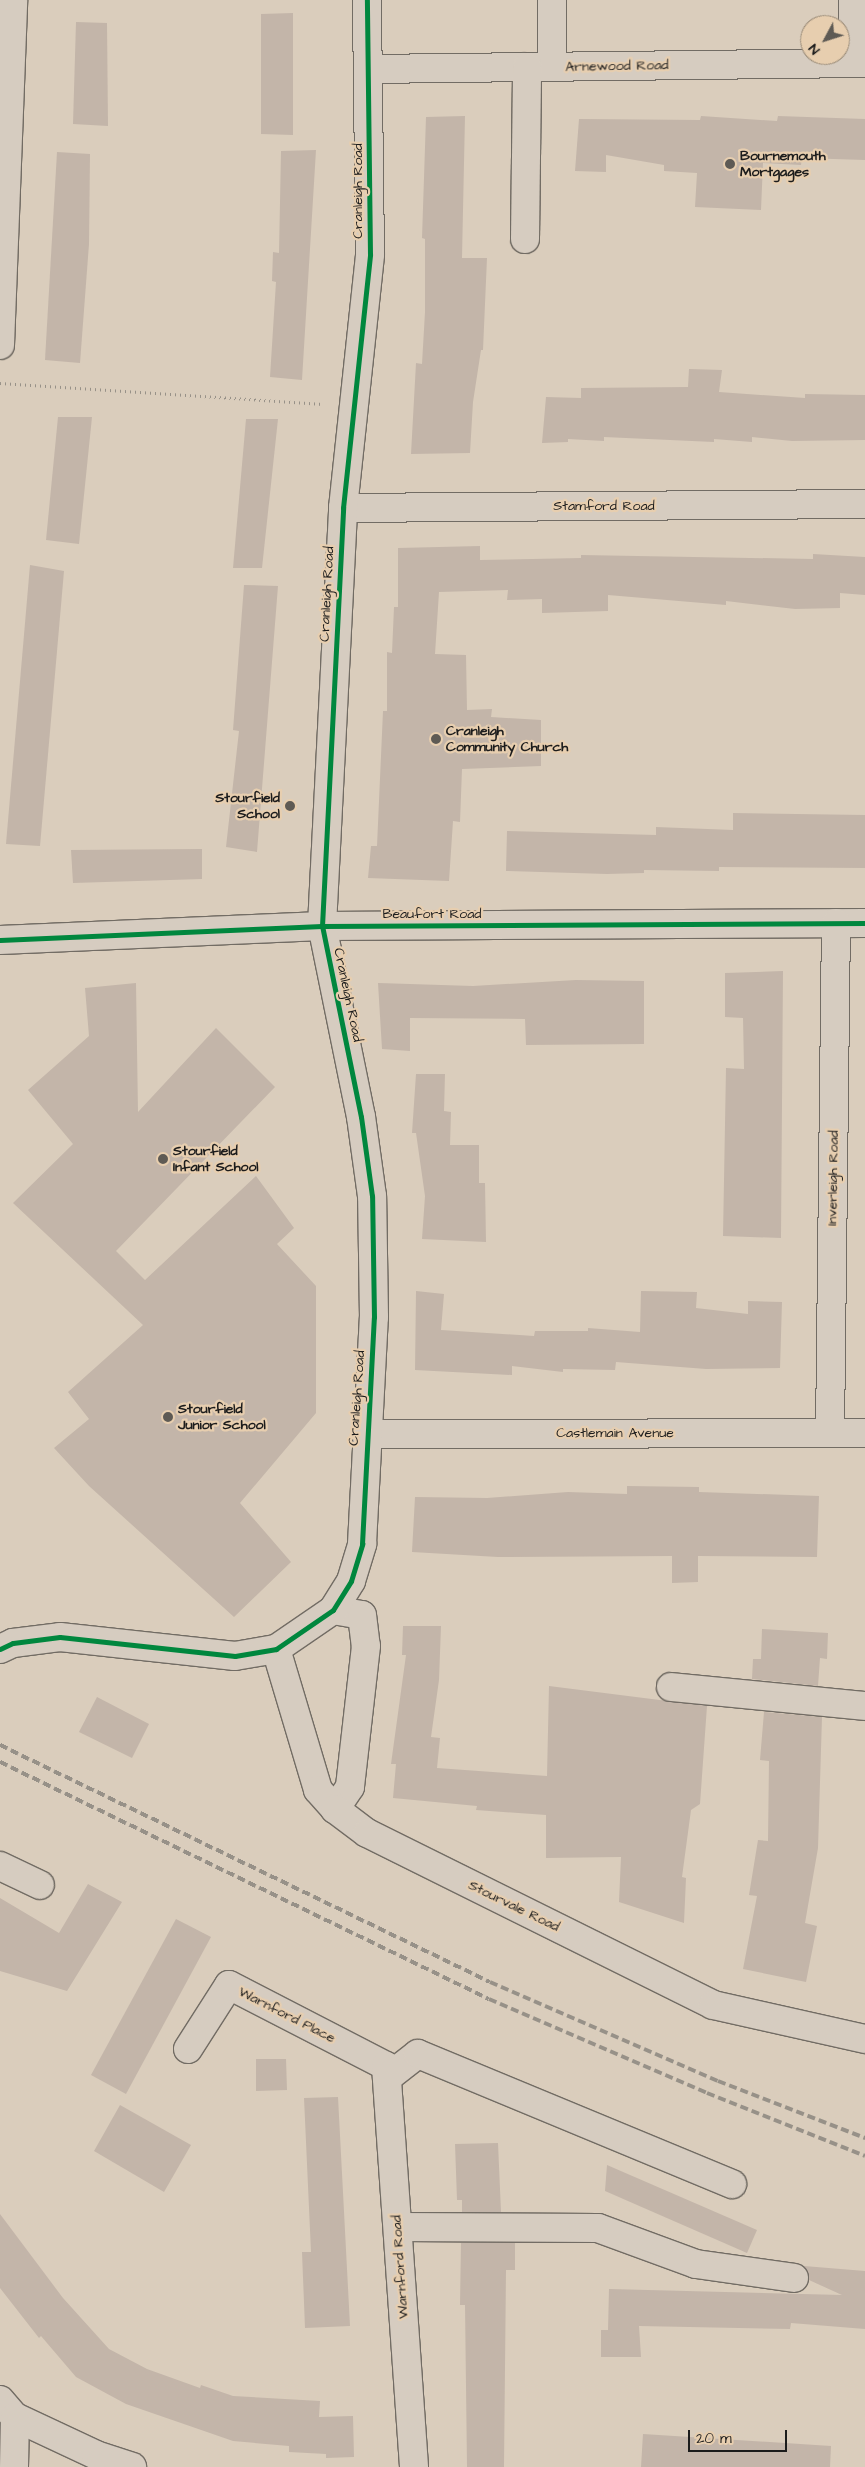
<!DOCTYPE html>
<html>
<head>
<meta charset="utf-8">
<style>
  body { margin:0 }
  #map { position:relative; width:865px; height:2467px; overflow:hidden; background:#dacdbc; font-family:"Architects Daughter",sans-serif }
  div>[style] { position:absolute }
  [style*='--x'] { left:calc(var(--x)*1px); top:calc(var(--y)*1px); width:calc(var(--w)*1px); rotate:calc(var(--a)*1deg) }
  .building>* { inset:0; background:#c3b5a9 }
  .path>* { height:3px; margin-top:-1.5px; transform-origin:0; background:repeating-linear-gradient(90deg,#979188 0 1px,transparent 0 5px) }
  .roads { filter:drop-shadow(1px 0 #726c64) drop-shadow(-1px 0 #726c64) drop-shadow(0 1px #726c64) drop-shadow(0 -1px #726c64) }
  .minor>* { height:28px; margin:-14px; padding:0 14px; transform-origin:14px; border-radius:14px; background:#d6ccc0 }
  .rail>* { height:4px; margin-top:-2px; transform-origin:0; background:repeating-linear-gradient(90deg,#979188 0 8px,transparent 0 12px) }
  .cycleway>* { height:5px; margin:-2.5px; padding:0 2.5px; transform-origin:2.5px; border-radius:2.5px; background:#00873e }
  .dots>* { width:14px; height:14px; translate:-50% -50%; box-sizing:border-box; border:2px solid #e7ceaf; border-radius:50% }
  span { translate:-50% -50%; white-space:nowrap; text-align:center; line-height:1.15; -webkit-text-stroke:4.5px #e7ceaf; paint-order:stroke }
  .street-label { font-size:14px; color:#1c1c1c }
  .poi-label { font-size:14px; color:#1c1c1c; font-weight:700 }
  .left { translate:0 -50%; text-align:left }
  .right { translate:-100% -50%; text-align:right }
  .north { position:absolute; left:800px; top:15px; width:50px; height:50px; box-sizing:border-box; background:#e7ceaf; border:1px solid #968774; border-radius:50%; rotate:230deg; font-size:14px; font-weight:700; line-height:20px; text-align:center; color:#1c1c1c }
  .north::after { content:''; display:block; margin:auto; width:18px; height:22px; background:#5e5a54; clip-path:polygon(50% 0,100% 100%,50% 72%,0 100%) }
  .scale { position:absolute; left:688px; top:2430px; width:99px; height:22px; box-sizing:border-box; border:2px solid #1c1c1c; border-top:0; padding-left:6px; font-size:15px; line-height:18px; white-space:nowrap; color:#1c1c1c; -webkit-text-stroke:4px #e7ceaf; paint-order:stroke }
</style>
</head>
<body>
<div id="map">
  <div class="building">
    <i style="clip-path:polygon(293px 13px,293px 135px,261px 134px,261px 14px)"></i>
    <i style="clip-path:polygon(76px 22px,107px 23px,108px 126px,73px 124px)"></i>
    <i style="clip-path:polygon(465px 116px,462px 258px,487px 258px,483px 350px,481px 350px,473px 402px,470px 453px,411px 454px,416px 363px,422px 364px,425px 312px,425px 239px,422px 238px,426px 117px)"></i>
    <i style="clip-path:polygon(701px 116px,777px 121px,778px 116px,865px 119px,865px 160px,802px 158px,801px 165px,763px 163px,761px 210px,695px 207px,697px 173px,664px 171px,664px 165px,606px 155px,606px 172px,575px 171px,579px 119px,700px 120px)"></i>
    <i style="clip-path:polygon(316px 150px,302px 380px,270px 377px,276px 282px,272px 281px,273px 252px,279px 253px,281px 151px)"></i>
    <i style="clip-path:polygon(57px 152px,90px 154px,89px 244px,80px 363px,45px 360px)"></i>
    <i style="clip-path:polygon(689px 369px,722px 370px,719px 392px,805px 398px,805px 394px,865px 395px,865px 440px,792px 441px,752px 437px,752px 442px,714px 439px,714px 442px,604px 437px,604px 441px,568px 439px,568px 442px,542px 443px,546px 397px,581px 398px,581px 388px,688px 387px)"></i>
    <i style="clip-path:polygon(58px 417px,92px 417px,79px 544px,46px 540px)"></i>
    <i style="clip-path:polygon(246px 419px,278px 419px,262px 568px,233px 568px)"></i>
    <i style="clip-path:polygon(480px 546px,480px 560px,581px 558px,581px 555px,813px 559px,813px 554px,865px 557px,865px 595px,840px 593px,840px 608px,795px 609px,726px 601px,726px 605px,608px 595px,608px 611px,542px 613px,542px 599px,507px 600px,508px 590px,439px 592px,435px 654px,466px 655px,467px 710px,492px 709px,491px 717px,541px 720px,541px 766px,462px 769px,460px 822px,453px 821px,449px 881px,368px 878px,371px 846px,377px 846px,383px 711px,387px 711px,387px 652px,392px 653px,394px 607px,398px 607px,398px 548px)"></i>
    <i style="clip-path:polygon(30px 565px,64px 571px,40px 846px,6px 844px)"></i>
    <i style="clip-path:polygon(244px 585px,278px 586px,257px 852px,226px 847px,239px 731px,233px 730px)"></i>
    <i style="clip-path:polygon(733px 813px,865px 815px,865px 868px,719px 867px,719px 871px,644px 870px,644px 873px,607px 874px,506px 871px,507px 831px,656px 835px,656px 827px,733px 830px)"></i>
    <i style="clip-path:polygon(202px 849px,202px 879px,73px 883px,71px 850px)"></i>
    <i style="clip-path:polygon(783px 971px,781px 1238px,723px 1236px,726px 1068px,744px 1069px,743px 1018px,725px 1017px,725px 973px)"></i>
    <i style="clip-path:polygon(576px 980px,644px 981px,644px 1044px,526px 1045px,525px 1019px,410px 1018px,410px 1051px,382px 1049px,378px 983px,473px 986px)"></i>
    <i style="clip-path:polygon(136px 983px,138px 1112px,216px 1028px,275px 1087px,116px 1251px,145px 1280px,256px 1176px,294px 1228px,277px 1244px,316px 1286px,316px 1413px,240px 1503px,291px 1562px,234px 1617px,89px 1486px,54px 1448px,89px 1419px,68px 1392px,143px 1325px,13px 1203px,73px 1144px,28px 1090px,89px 1036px,85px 988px)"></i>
    <i style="clip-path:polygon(416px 1074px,445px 1074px,444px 1111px,451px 1112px,450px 1145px,479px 1145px,479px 1183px,485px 1183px,486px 1242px,422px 1239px,425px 1196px,416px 1133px,412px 1133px)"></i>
    <i style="clip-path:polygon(416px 1291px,444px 1294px,441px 1330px,534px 1336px,535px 1331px,588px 1331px,588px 1328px,640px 1332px,641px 1291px,697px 1292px,696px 1308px,748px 1314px,748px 1301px,782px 1302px,780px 1368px,706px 1369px,616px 1362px,615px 1370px,563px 1369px,563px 1372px,512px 1366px,512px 1375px,415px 1370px)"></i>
    <i style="clip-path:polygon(627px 1486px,699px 1487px,699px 1492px,819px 1496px,817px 1557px,698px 1556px,698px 1582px,672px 1583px,672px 1556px,498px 1557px,412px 1552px,415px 1497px,487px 1498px,568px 1492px,627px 1494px)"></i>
    <i style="clip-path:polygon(403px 1626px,441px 1626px,439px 1680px,431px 1737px,440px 1738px,437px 1768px,547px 1776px,549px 1686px,707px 1706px,700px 1804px,691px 1810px,682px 1877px,686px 1878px,684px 1923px,619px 1902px,621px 1857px,546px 1858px,546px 1815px,476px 1810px,477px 1806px,393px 1798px,396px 1764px,391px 1764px,406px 1655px,402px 1655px)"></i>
    <i style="clip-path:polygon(762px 1629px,828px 1633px,827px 1659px,820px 1658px,818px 1686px,752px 1679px,753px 1659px,761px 1659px)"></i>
    <i style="clip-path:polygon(97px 1697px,149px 1724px,132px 1758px,79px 1732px)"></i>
    <i style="clip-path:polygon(764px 1712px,822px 1717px,818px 1848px,805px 1923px,817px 1926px,806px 1982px,743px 1969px,757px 1896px,749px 1895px,758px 1840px,768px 1841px,769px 1761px,760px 1760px)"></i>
    <i style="clip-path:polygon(88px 1884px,122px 1902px,67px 1991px,0 1971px,0 1898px,59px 1933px)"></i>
    <i style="clip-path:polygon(176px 1919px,211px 1937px,126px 2094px,91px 2075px)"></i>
    <i style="clip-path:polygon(256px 2059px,286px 2059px,287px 2090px,256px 2091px)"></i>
    <i style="clip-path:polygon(338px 2097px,350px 2326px,305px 2328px,302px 2252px,311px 2252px,304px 2098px)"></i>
    <i style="clip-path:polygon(120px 2105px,191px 2145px,164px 2192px,94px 2151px)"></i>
    <i style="clip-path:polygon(498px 2143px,501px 2212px,462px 2212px,462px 2200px,457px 2200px,455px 2144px)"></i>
    <i style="clip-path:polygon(607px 2165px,757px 2230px,747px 2253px,605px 2191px)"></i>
    <i style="clip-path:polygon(0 2214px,63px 2298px,109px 2349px,147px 2369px,200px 2388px,201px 2385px,233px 2396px,320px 2401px,319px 2417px,353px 2416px,354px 2457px,326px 2458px,326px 2454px,289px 2452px,289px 2446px,233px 2441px,126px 2404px,76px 2377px,41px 2336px,39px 2338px,0 2288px)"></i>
    <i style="clip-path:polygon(461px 2243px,515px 2243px,515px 2270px,506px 2270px,504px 2467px,467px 2467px,465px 2305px,460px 2305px)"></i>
    <i style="clip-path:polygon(804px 2266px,865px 2271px,865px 2329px,791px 2323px,790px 2329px,639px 2326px,641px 2357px,601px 2357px,601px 2330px,608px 2330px,609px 2289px,842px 2295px,809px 2280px)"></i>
    <i style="clip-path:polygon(643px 2434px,831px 2446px,830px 2467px,641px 2467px)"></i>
  </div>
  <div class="path">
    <i style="--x:0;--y:383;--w:324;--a:3.7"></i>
  </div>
  <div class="roads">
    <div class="minor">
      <i style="--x:552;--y:0;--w:66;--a:90"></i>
      <i style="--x:852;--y:63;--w:63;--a:-89.1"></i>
      <i style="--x:369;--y:69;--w:496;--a:-0.7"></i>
      <i style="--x:525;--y:239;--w:172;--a:-89.3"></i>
      <i style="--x:0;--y:345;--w:345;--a:-87.8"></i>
      <i style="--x:343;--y:508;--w:522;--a:-0.44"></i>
      <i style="--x:0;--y:940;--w:322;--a:-2.5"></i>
      <i style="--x:322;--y:926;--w:543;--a:-0.32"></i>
      <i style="--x:830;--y:1433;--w:510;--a:-89.33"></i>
      <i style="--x:366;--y:1434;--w:499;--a:-0.1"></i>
      <i style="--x:333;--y:1610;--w:29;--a:10"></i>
      <i style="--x:362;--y:1615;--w:31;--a:83"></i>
      <i style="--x:366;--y:1646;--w:142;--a:96.5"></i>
      <i style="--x:350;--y:1787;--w:27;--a:124"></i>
      <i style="--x:0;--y:1649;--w:14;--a:-25"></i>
      <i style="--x:13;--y:1643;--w:47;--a:-7.3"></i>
      <i style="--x:60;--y:1637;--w:176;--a:6.2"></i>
      <i style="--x:235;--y:1656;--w:42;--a:-9.7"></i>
      <i style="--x:276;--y:1649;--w:69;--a:-34.4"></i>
      <i style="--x:333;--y:1610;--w:34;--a:-58"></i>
      <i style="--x:351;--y:1581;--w:39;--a:-73"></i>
      <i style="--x:362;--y:1544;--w:227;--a:-87"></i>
      <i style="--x:374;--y:1317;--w:121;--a:-90.9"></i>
      <i style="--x:372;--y:1196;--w:80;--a:-97.9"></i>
      <i style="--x:361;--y:1117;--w:195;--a:-101.5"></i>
      <i style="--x:322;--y:926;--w:419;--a:-87.1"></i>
      <i style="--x:343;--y:508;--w:255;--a:-83.9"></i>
      <i style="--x:370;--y:254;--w:254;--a:-90.7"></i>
      <i style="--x:276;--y:1649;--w:147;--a:73.4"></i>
      <i style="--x:318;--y:1790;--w:25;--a:48"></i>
      <i style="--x:335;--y:1809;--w:40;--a:37"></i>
      <i style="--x:367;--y:1833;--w:386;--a:26.4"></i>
      <i style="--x:713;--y:2005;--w:156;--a:12.6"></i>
      <i style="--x:671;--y:1687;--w:195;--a:5.6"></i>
      <i style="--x:0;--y:1866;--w:44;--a:25.4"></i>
      <i style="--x:188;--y:2049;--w:76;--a:-57.4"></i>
      <i style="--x:229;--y:1985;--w:177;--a:27.3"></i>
      <i style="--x:386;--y:2066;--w:402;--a:86"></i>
      <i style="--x:387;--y:2078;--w:39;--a:-38"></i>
      <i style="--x:418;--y:2054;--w:340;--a:22.5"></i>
      <i style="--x:398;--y:2227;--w:200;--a:0.3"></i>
      <i style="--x:598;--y:2228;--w:104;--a:20.2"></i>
      <i style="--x:696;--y:2264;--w:99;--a:8.1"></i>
      <i style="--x:0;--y:2400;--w:23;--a:49"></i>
      <i style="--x:15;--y:2417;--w:89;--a:25.1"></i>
      <i style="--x:96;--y:2455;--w:38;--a:18"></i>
      <i style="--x:14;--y:2467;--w:50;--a:-88.9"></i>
    </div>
  </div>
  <div class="rail">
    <i style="--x:0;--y:1745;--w:544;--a:25.81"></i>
    <i style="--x:490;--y:1982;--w:249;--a:23.5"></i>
    <i style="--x:718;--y:2081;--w:158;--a:21.2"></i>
    <i style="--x:0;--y:1762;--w:543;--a:25.86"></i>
    <i style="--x:489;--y:1999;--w:237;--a:23.3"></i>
    <i style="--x:707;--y:2093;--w:170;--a:21.7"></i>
  </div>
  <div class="cycleway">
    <i style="--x:0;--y:940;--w:322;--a:-2.5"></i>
    <i style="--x:322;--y:926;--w:543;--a:-0.32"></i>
    <i style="--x:0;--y:1649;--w:14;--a:-25"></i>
    <i style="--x:13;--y:1643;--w:47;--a:-7.3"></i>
    <i style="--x:60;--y:1637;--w:176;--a:6.2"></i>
    <i style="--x:235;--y:1656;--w:42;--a:-9.7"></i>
    <i style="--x:276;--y:1649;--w:69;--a:-34.4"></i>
    <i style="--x:333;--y:1610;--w:34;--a:-58"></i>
    <i style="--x:351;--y:1581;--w:39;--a:-73"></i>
    <i style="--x:362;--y:1544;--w:227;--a:-87"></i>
    <i style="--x:374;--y:1317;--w:121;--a:-90.9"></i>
    <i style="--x:372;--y:1196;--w:80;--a:-97.9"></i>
    <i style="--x:361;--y:1117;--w:195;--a:-101.5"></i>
    <i style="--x:322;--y:926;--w:419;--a:-87.1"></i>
    <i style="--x:343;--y:508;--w:255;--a:-83.9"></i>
    <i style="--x:370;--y:254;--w:254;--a:-90.7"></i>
  </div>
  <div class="dots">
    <i style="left:730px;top:164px;background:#5e5a54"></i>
    <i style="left:436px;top:739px;background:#5e5a54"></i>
    <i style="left:290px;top:806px;background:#5e5a54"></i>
    <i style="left:163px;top:1159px;background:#5e5a54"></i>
    <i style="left:168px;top:1417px;background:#5e5a54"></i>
  </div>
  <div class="street-label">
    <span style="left:617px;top:66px;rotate:-1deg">Arnewood Road</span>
    <span style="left:358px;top:191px;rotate:-90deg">Cranleigh Road</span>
    <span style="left:604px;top:506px">Stamford Road</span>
    <span style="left:327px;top:594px;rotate:-87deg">Cranleigh Road</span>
    <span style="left:432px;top:914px">Beaufort Road</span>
    <span style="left:348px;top:995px;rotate:78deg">Cranleigh Road</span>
    <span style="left:833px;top:1178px;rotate:-89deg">Inverleigh Road</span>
    <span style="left:357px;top:1398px;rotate:-86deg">Cranleigh Road</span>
    <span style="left:615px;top:1433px">Castlemain Avenue</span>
    <span style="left:514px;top:1906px;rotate:26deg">Stourvale Road</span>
    <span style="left:287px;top:2015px;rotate:27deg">Warnford Place</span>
    <span style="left:400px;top:2267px;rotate:-94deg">Warnford Road</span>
  </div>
  <div class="poi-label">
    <span class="left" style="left:740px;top:164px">Bournemouth<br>Mortgages</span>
    <span class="left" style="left:446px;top:739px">Cranleigh<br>Community Church</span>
    <span class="right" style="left:280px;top:806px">Stourfield<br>School</span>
    <span class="left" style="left:173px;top:1159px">Stourfield<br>Infant School</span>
    <span class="left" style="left:178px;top:1417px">Stourfield<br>Junior School</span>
  </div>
  <div class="north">N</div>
  <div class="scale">20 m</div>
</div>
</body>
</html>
